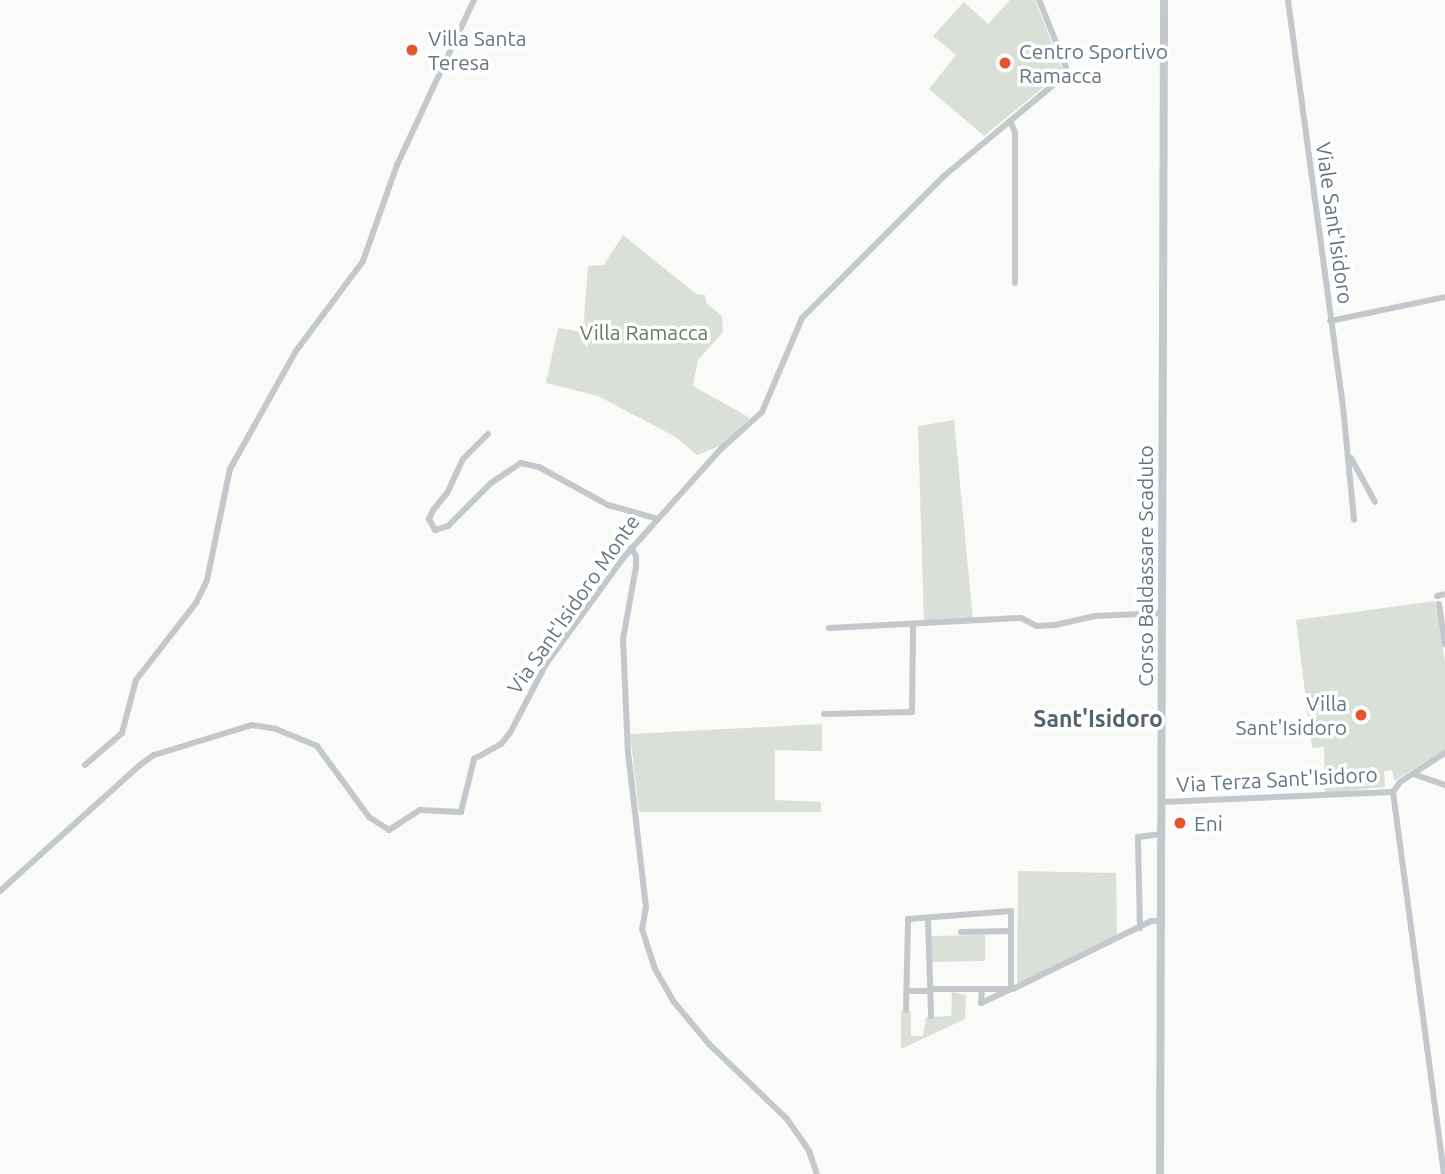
<!DOCTYPE html>
<html>
<head>
<meta charset="utf-8">
<style>
  body { margin:0 }
  #map { position:relative; width:1445px; height:1174px; overflow:hidden; background:#fafaf8; font-family:Ubuntu,sans-serif }
  div>[style] { position:absolute }
  [style*='--x'] { left:calc(var(--x)*1px); top:calc(var(--y)*1px); width:calc(var(--w)*1px); rotate:calc(var(--a)*1deg) }
  .green>* { inset:0; background:#dadfd7 }
  .minor>* { height:6px; margin:-3px; padding:0 3px; transform-origin:3px; border-radius:3px; background:#c3c8cc }
  .tertiary>* { height:8px; margin:-4px; padding:0 4px; transform-origin:4px; border-radius:4px; background:#c3c8cc }
  .dots>* { width:19px; height:19px; translate:-50% -50%; box-sizing:border-box; border:4px solid #fff; border-radius:50% }
  span { translate:-50% -50%; white-space:nowrap; text-align:center; line-height:1.15; -webkit-text-stroke:7px #fff; paint-order:stroke }
  .poi-label { font-size:21px; color:#657683 }
  .left { translate:0 -50%; text-align:left }
  .right { translate:-100% -50%; text-align:right }
  .street-label { font-size:21px; color:#657683 }
  .park-label { font-size:21px; color:#687a64 }
  .neighbourhood-label { font-size:23px; color:#57646e; font-weight:700 }
</style>
</head>
<body>
<div id="map">
  <div class="green">
    <i style="clip-path:polygon(1010px 0,1035px 0,1063px 71px,984px 136px,929px 89px,956px 55px,933px 36px,964px 2px,988px 24px)"></i>
    <i style="clip-path:polygon(623px 235px,696px 294px,705px 295px,706px 303px,722px 316px,723px 332px,698px 360px,693px 386px,750px 418px,722px 445px,697px 455px,674px 436px,598px 396px,546px 383px,558px 328px,583px 332px,588px 266px,604px 265px)"></i>
    <i style="clip-path:polygon(954px 420px,973px 620px,924px 621px,918px 426px)"></i>
    <i style="clip-path:polygon(1435px 601px,1445px 662px,1445px 750px,1394px 781px,1392px 770px,1384px 771px,1385px 787px,1325px 793px,1324px 747px,1312px 748px,1296px 620px)"></i>
    <i style="clip-path:polygon(822px 724px,822px 751px,775px 750px,775px 800px,821px 802px,821px 812px,639px 812px,630px 734px)"></i>
    <i style="clip-path:polygon(1018px 871px,1116px 873px,1117px 937px,1017px 984px)"></i>
    <i style="clip-path:polygon(985px 935px,985px 961px,930px 962px,930px 936px)"></i>
    <i style="clip-path:polygon(952px 992px,966px 995px,965px 1019px,901px 1049px,901px 1011px,911px 1011px,911px 1036px,923px 1036px,926px 1017px,951px 1016px)"></i>
  </div>
  <div class="minor">
    <i style="--x:1288;--y:0;--w:411;--a:82.3"></i>
    <i style="--x:1343;--y:407;--w:113;--a:84.4"></i>
    <i style="--x:1010;--y:121;--w:12;--a:66"></i>
    <i style="--x:1015;--y:132;--w:151;--a:90"></i>
    <i style="--x:1330;--y:321;--w:117;--a:-11.8"></i>
    <i style="--x:488;--y:434;--w:35;--a:135"></i>
    <i style="--x:463;--y:459;--w:38;--a:115"></i>
    <i style="--x:447;--y:493;--w:22;--a:129"></i>
    <i style="--x:433;--y:510;--w:10;--a:114"></i>
    <i style="--x:429;--y:519;--w:13;--a:61"></i>
    <i style="--x:435;--y:530;--w:14;--a:-17"></i>
    <i style="--x:448;--y:526;--w:61;--a:-45"></i>
    <i style="--x:491;--y:483;--w:36;--a:-34"></i>
    <i style="--x:521;--y:463;--w:18;--a:13"></i>
    <i style="--x:539;--y:467;--w:79;--a:28.8"></i>
    <i style="--x:608;--y:505;--w:49;--a:15.5"></i>
    <i style="--x:1351;--y:458;--w:50;--a:61.4"></i>
    <i style="--x:631;--y:548;--w:9;--a:58"></i>
    <i style="--x:636;--y:556;--w:11;--a:90"></i>
    <i style="--x:636;--y:567;--w:73;--a:100.2"></i>
    <i style="--x:623;--y:639;--w:113;--a:87.5"></i>
    <i style="--x:628;--y:752;--w:156;--a:83.4"></i>
    <i style="--x:646;--y:907;--w:22;--a:100"></i>
    <i style="--x:642;--y:929;--w:42;--a:72"></i>
    <i style="--x:655;--y:969;--w:38;--a:60"></i>
    <i style="--x:674;--y:1002;--w:55;--a:50.2"></i>
    <i style="--x:709;--y:1044;--w:108;--a:43.9"></i>
    <i style="--x:787;--y:1119;--w:39;--a:55"></i>
    <i style="--x:809;--y:1151;--w:24;--a:71"></i>
    <i style="--x:1437;--y:596;--w:8;--a:-14"></i>
    <i style="--x:1439;--y:604;--w:41;--a:81.7"></i>
    <i style="--x:829;--y:628;--w:192;--a:-3"></i>
    <i style="--x:1021;--y:618;--w:18;--a:27"></i>
    <i style="--x:1037;--y:626;--w:18;--a:-3"></i>
    <i style="--x:1055;--y:625;--w:41;--a:-12.7"></i>
    <i style="--x:1095;--y:616;--w:68;--a:-2.5"></i>
    <i style="--x:824;--y:714;--w:88;--a:-1.3"></i>
    <i style="--x:912;--y:712;--w:86;--a:-89.3"></i>
    <i style="--x:85;--y:765;--w:49;--a:-40.9"></i>
    <i style="--x:122;--y:733;--w:55;--a:-75.2"></i>
    <i style="--x:136;--y:680;--w:98;--a:-52.1"></i>
    <i style="--x:196;--y:603;--w:25;--a:-64"></i>
    <i style="--x:207;--y:580;--w:113;--a:-78.3"></i>
    <i style="--x:230;--y:469;--w:135;--a:-60.8"></i>
    <i style="--x:296;--y:351;--w:112;--a:-53.3"></i>
    <i style="--x:363;--y:261;--w:102;--a:-70.5"></i>
    <i style="--x:397;--y:165;--w:182;--a:-65"></i>
    <i style="--x:1416;--y:775;--w:31;--a:19"></i>
    <i style="--x:1393;--y:792;--w:385;--a:82.4"></i>
    <i style="--x:1393;--y:792;--w:12;--a:-55"></i>
    <i style="--x:1400;--y:782;--w:54;--a:-32.8"></i>
    <i style="--x:1162;--y:802;--w:231;--a:-2.5"></i>
    <i style="--x:0;--y:891;--w:188;--a:-42"></i>
    <i style="--x:140;--y:765;--w:17;--a:-36"></i>
    <i style="--x:154;--y:755;--w:102;--a:-17"></i>
    <i style="--x:252;--y:725;--w:24;--a:9"></i>
    <i style="--x:276;--y:729;--w:44;--a:22.5"></i>
    <i style="--x:317;--y:746;--w:88;--a:53.8"></i>
    <i style="--x:369;--y:817;--w:24;--a:33"></i>
    <i style="--x:389;--y:830;--w:37;--a:-33"></i>
    <i style="--x:420;--y:810;--w:41;--a:2.8"></i>
    <i style="--x:461;--y:812;--w:55;--a:-76.2"></i>
    <i style="--x:474;--y:759;--w:31;--a:-29"></i>
    <i style="--x:501;--y:744;--w:14;--a:-51"></i>
    <i style="--x:510;--y:733;--w:78;--a:-62.4"></i>
    <i style="--x:546;--y:664;--w:132;--a:-53.9"></i>
    <i style="--x:624;--y:557;--w:145;--a:-48.1"></i>
    <i style="--x:721;--y:449;--w:55;--a:-42.1"></i>
    <i style="--x:762;--y:412;--w:102;--a:-66.9"></i>
    <i style="--x:802;--y:318;--w:201;--a:-45"></i>
    <i style="--x:944;--y:176;--w:156;--a:-39.8"></i>
    <i style="--x:1064;--y:76;--w:9;--a:-77"></i>
    <i style="--x:1066;--y:67;--w:72;--a:-111.9"></i>
    <i style="--x:928;--y:919;--w:97;--a:88.2"></i>
    <i style="--x:1140;--y:928;--w:91;--a:-91.3"></i>
    <i style="--x:1138;--y:837;--w:24;--a:-7"></i>
    <i style="--x:961;--y:932;--w:50;--a:-1.1"></i>
    <i style="--x:930;--y:989;--w:83;--a:0"></i>
    <i style="--x:1013;--y:989;--w:154;--a:-26.2"></i>
    <i style="--x:1151;--y:921;--w:11;--a:0"></i>
    <i style="--x:907;--y:991;--w:23;--a:0"></i>
    <i style="--x:906;--y:1010;--w:91;--a:-88.7"></i>
    <i style="--x:908;--y:919;--w:103;--a:-4.4"></i>
    <i style="--x:1011;--y:911;--w:78;--a:90"></i>
    <i style="--x:1011;--y:989;--w:33;--a:155"></i>
    <i style="--x:981;--y:1003;--w:13;--a:-86"></i>
  </div>
  <div class="tertiary">
    <i style="--x:1160;--y:1174;--w:1174;--a:-89.8"></i>
  </div>
  <div class="dots">
    <i style="left:412px;top:50px;background:#e4572e"></i>
    <i style="left:1005px;top:63px;background:#e4572e"></i>
    <i style="left:1361px;top:715px;background:#e4572e"></i>
    <i style="left:1180px;top:823px;background:#e4572e"></i>
  </div>
  <div class="poi-label">
    <span class="left" style="left:428px;top:50px">Villa Santa<br>Teresa</span>
    <span class="left" style="left:1019px;top:63px">Centro Sportivo<br>Ramacca</span>
    <span class="right" style="left:1347px;top:715px">Villa<br>Sant'Isidoro</span>
    <span class="left" style="left:1194px;top:823px">Eni</span>
  </div>
  <div class="street-label">
    <span style="left:1335px;top:223px;rotate:82deg">Viale Sant'Isidoro</span>
    <span style="left:1145px;top:566px;rotate:-90deg">Corso Baldassare Scaduto</span>
    <span style="left:573px;top:604px;rotate:-55deg">Via Sant'Isidoro Monte</span>
    <span style="left:1277px;top:779px;rotate:-3deg">Via Terza Sant'Isidoro</span>
  </div>
  <div class="park-label">
    <span style="left:644px;top:332px">Villa Ramacca</span>
  </div>
  <div class="neighbourhood-label">
    <span style="left:1098px;top:719px">Sant'Isidoro</span>
  </div>
</div>
</body>
</html>
